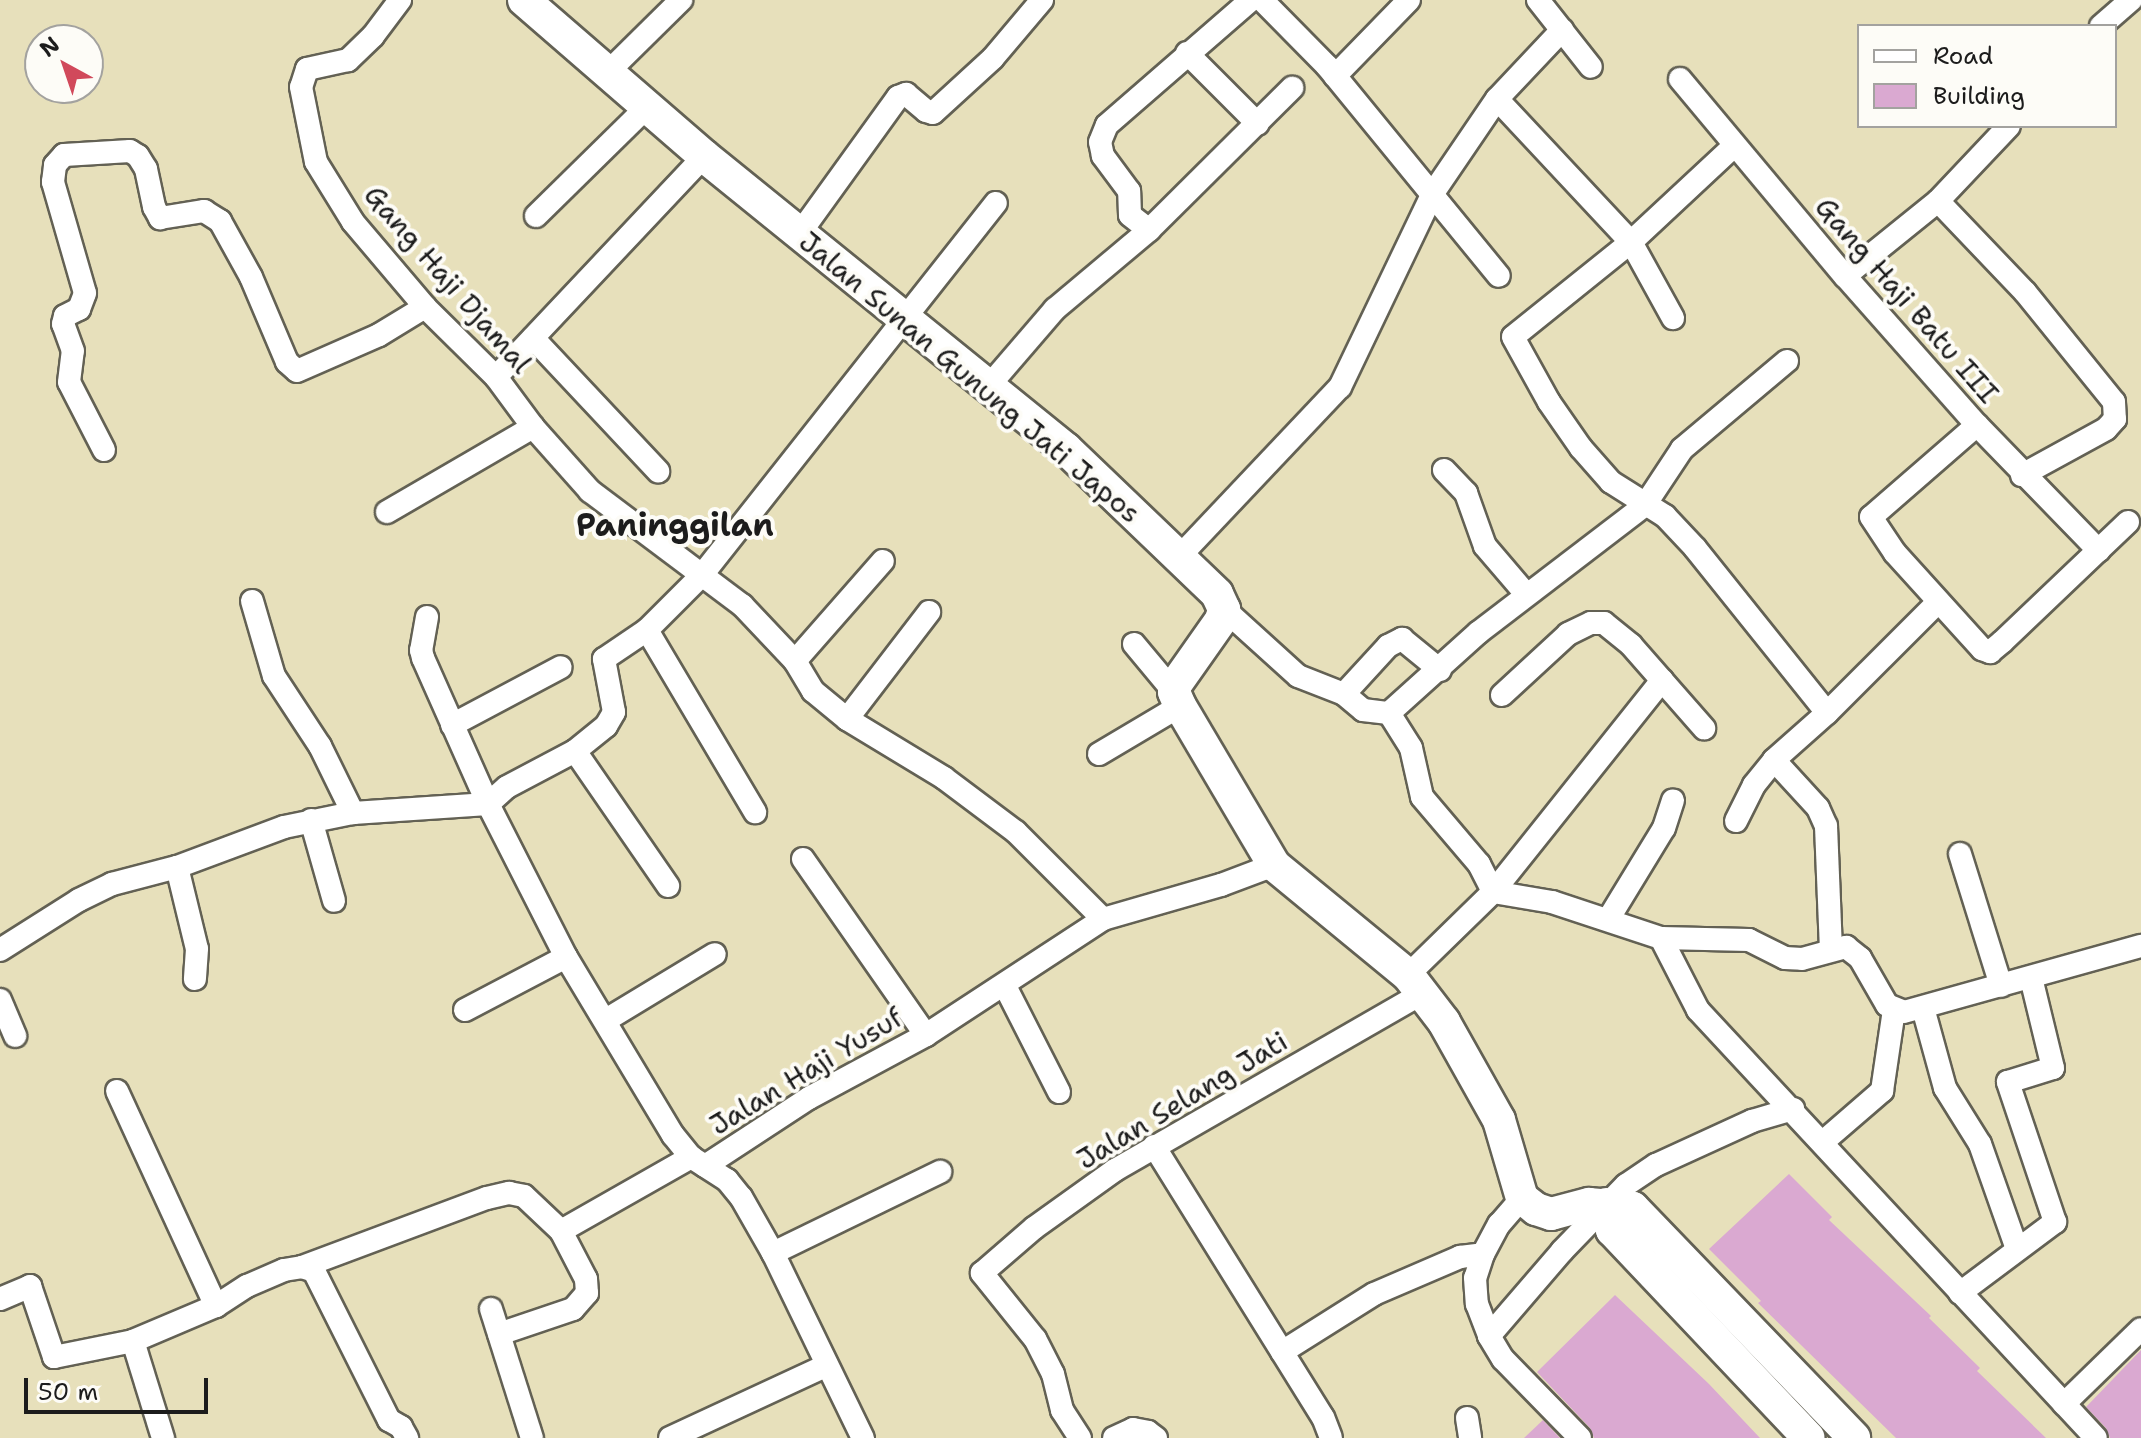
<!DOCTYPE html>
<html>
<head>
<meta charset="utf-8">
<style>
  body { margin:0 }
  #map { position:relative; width:2141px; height:1438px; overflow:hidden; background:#e7e0bb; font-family:"Shantell Sans",sans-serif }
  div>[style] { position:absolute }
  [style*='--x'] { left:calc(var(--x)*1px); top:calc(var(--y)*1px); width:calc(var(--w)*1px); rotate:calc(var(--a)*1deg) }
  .building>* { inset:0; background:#daa9d1 }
  .roads { filter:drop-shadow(2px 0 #636154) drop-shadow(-2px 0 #636154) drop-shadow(0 2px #636154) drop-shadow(0 -2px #636154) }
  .street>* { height:22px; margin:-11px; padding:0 11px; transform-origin:11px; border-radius:11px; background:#fff }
  .secondary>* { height:32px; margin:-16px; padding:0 16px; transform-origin:16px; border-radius:16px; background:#fff }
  span { translate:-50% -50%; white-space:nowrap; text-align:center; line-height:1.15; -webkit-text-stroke:8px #fdfcf7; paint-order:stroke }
  .street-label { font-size:28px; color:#1c1c1c }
  .quarter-label { font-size:32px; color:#1c1c1c; font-weight:700 }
  .legend { position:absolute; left:1857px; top:24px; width:260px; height:104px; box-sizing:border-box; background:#fdfcf7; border:2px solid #a3a29f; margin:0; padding:10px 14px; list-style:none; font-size:24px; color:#1c1c1c }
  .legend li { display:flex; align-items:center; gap:16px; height:40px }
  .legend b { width:40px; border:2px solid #a3a29f }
  .north { position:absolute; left:24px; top:24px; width:80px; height:80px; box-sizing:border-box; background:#fdfcf7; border:2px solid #a3a29f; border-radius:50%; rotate:320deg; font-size:22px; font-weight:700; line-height:32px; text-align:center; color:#1c1c1c }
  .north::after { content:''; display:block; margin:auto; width:28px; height:36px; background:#d1495b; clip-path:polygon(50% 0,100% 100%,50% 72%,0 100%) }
  .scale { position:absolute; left:24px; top:1378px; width:184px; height:36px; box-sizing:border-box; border:4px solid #1c1c1c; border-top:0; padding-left:10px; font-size:24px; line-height:28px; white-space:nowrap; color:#1c1c1c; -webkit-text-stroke:6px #fdfcf7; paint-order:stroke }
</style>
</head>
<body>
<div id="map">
  <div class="building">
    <i style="clip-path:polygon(1789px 1174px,1832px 1217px,1829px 1220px,1931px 1316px,1929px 1318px,1980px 1368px,1977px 1371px,2046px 1438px,1896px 1438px,1758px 1303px,1761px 1301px,1709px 1249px)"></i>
    <i style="clip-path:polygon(1615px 1295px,1709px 1384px,1760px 1438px,1594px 1438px,1590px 1428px,1537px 1372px)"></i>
    <i style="clip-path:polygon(2141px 1350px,2141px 1438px,2110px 1438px,2106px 1428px,2086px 1407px)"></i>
    <i style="clip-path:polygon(1543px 1420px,1560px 1438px,1524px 1438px)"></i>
  </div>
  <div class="roads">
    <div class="street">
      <i style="--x:400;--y:0;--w:45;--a:126.9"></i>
      <i style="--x:373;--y:36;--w:35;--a:136"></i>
      <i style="--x:348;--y:60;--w:42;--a:167.6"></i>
      <i style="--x:307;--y:69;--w:19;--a:108"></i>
      <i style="--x:301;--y:87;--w:76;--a:78.7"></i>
      <i style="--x:316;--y:162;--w:70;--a:58.3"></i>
      <i style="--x:353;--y:222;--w:111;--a:49.7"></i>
      <i style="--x:425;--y:307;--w:100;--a:44.6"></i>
      <i style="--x:496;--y:377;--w:62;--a:53.5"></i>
      <i style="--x:533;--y:427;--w:86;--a:48.3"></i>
      <i style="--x:590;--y:491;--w:190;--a:36.9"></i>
      <i style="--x:742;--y:605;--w:77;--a:46.6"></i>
      <i style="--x:795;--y:661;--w:35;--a:59"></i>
      <i style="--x:813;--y:691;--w:44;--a:39.5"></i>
      <i style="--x:847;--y:719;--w:114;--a:31.3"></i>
      <i style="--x:944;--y:778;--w:90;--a:36.9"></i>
      <i style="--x:1016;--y:832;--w:123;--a:45"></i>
      <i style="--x:1262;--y:0;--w:93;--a:45.4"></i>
      <i style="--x:1327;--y:66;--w:271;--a:50.7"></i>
      <i style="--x:1538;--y:0;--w:85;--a:51.7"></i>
      <i style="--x:2101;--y:26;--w:40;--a:-41"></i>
      <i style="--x:1187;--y:53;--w:100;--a:45"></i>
      <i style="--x:608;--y:72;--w:103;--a:-44.6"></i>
      <i style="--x:1335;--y:76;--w:106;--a:-45.8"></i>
      <i style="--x:1680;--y:79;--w:257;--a:50.1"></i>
      <i style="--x:1845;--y:276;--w:199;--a:48.5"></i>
      <i style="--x:1977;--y:425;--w:175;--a:45.9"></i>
      <i style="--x:1497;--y:99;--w:196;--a:46.9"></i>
      <i style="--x:1631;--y:242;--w:87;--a:61.1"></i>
      <i style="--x:1734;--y:146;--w:141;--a:137"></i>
      <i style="--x:1631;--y:242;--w:151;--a:141.2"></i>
      <i style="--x:1513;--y:337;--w:74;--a:61"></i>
      <i style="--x:1549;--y:402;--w:56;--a:55.2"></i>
      <i style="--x:1581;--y:448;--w:45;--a:48.6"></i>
      <i style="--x:1611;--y:482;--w:64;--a:32.2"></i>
      <i style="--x:1665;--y:516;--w:44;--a:46.8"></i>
      <i style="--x:1695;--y:548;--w:211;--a:51.3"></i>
      <i style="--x:1938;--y:201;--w:126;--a:46.3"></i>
      <i style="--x:2025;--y:292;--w:141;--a:51"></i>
      <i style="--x:2114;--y:402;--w:17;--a:87"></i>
      <i style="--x:2115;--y:419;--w:13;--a:132"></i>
      <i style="--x:2106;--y:429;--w:96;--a:151.3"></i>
      <i style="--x:536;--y:216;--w:156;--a:-44.5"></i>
      <i style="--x:1149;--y:230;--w:24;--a:-142"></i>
      <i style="--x:1130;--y:215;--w:24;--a:-92"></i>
      <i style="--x:1129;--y:191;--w:44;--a:-126.6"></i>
      <i style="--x:1103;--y:156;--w:14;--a:-102"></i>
      <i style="--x:1100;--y:142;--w:18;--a:-68"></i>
      <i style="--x:1107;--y:125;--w:191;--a:-41"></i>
      <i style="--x:800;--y:233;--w:168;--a:-54.2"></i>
      <i style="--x:898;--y:97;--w:9;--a:-21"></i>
      <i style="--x:906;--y:94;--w:26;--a:40"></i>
      <i style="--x:926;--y:111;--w:7;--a:16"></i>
      <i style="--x:933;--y:113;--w:81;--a:-42.5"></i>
      <i style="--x:993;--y:58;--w:76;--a:-49.8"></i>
      <i style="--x:1845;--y:276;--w:119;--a:-38.9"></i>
      <i style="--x:1938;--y:201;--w:103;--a:-46.6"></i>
      <i style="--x:533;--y:338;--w:183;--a:46.8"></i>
      <i style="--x:496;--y:377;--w:303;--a:-46.7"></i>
      <i style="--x:987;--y:388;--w:104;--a:-49.3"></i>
      <i style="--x:1055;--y:309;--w:123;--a:-40"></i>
      <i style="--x:1149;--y:230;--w:202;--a:-44.8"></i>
      <i style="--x:1977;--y:425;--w:140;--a:139"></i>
      <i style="--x:1871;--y:517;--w:43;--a:56.3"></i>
      <i style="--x:1895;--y:553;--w:130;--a:47.8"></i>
      <i style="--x:1982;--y:649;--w:9;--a:21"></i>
      <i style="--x:1990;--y:652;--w:16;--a:-40"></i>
      <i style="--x:2002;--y:642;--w:174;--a:-43.6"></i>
      <i style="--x:104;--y:450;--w:76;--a:-117.2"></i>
      <i style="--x:69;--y:382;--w:31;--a:-83"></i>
      <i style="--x:73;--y:351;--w:29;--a:-110"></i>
      <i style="--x:63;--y:324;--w:8;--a:-76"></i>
      <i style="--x:65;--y:316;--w:16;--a:-27"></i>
      <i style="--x:79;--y:309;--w:17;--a:-69"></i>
      <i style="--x:85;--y:293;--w:116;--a:-106.1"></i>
      <i style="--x:53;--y:182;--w:17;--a:-83"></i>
      <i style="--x:55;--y:165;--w:13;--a:-48"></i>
      <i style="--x:64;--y:155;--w:66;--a:-3.5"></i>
      <i style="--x:130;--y:151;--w:9;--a:32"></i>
      <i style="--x:138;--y:156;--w:15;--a:58"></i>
      <i style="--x:146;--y:169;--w:39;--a:78"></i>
      <i style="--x:154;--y:207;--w:13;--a:61"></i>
      <i style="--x:160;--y:218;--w:45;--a:-9"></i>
      <i style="--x:204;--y:211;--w:19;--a:32"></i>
      <i style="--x:220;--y:221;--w:64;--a:61"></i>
      <i style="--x:251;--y:277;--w:92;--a:67"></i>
      <i style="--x:287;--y:362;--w:13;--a:42"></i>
      <i style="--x:297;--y:371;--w:90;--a:-23.7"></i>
      <i style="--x:379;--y:335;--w:54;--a:-31.3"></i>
      <i style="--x:1444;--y:470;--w:32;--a:46"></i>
      <i style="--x:1466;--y:493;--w:56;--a:70.3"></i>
      <i style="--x:1485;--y:546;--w:63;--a:49.5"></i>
      <i style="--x:387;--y:512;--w:169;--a:-30.2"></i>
      <i style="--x:1179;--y:557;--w:234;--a:-46.6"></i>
      <i style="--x:1340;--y:387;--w:215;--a:-64.4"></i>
      <i style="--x:1433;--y:193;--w:114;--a:-55.8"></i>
      <i style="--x:1497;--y:99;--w:95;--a:-46.7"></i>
      <i style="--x:252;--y:601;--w:78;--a:73.7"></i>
      <i style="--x:274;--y:676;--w:84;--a:56.7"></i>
      <i style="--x:320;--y:746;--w:75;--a:63.8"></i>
      <i style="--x:1224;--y:609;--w:100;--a:42.2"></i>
      <i style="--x:1298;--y:676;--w:49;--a:21.4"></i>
      <i style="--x:1344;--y:694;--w:25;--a:40"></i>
      <i style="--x:1363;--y:710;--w:26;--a:7"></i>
      <i style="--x:427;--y:617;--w:34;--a:100"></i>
      <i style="--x:421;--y:650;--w:8;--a:76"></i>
      <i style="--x:423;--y:658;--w:160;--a:66"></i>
      <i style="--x:488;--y:804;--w:172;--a:63"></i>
      <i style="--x:566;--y:957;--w:208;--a:59"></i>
      <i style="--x:673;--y:1135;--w:28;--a:51"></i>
      <i style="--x:691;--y:1157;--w:43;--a:32.6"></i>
      <i style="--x:727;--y:1180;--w:22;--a:51"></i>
      <i style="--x:741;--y:1197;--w:64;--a:60.3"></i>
      <i style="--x:773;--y:1253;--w:206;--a:64.1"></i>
      <i style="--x:647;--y:630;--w:212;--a:59.3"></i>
      <i style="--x:1134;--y:644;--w:62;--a:50.2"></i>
      <i style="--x:795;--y:661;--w:133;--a:-48.7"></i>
      <i style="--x:1344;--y:694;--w:65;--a:-47.5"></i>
      <i style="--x:1388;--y:646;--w:16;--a:-27"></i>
      <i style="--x:1402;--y:639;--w:49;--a:39.2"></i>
      <i style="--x:1502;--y:695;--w:90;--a:-42.7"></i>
      <i style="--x:1568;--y:634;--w:25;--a:-26"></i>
      <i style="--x:1591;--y:623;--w:13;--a:0"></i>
      <i style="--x:1604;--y:623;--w:35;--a:39"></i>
      <i style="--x:1631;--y:645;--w:111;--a:48.7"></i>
      <i style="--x:1389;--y:713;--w:121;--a:-42"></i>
      <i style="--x:1479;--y:632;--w:209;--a:-37.4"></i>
      <i style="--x:1645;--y:505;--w:67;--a:-56.5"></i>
      <i style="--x:1682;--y:449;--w:137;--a:-40"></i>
      <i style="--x:1389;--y:713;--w:41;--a:57.8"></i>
      <i style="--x:1411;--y:748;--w:50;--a:77.3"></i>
      <i style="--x:1422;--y:797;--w:88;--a:49.6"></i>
      <i style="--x:1479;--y:864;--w:31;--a:63"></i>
      <i style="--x:847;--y:719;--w:135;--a:-52.5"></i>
      <i style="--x:452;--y:725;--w:123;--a:-28"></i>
      <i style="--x:575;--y:751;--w:164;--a:55.4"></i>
      <i style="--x:1099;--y:754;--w:94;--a:-30.7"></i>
      <i style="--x:1774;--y:760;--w:65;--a:47.5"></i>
      <i style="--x:1818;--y:808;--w:20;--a:66"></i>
      <i style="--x:1826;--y:826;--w:123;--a:87.7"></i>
      <i style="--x:488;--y:804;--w:25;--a:-42"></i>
      <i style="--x:507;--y:787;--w:77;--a:-27.9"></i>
      <i style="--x:575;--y:751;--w:40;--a:-39"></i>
      <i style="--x:606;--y:726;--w:16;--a:-60"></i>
      <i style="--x:614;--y:712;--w:54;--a:-100.7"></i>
      <i style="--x:604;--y:659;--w:52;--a:-34"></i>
      <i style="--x:647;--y:630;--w:78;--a:-45"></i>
      <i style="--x:702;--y:575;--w:474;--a:-51.7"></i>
      <i style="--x:311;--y:820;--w:84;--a:74.1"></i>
      <i style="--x:1736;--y:821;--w:40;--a:-63.4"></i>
      <i style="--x:1754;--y:785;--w:32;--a:-51"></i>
      <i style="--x:1774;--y:760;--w:71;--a:-41.6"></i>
      <i style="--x:1827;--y:713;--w:157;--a:-45"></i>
      <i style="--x:1960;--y:854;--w:138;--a:72.7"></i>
      <i style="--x:803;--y:859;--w:215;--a:55.1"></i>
      <i style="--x:177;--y:867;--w:84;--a:76.3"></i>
      <i style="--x:197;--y:949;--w:30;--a:94"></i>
      <i style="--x:1493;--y:892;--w:60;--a:9.6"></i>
      <i style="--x:1552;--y:902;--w:115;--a:18.3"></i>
      <i style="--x:1661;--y:938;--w:88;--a:1.3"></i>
      <i style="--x:1749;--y:940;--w:40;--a:26.6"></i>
      <i style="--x:1785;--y:958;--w:17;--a:3"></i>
      <i style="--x:1802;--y:959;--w:46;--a:-15.3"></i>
      <i style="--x:1846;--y:947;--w:18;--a:38"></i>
      <i style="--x:1860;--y:958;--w:54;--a:60.1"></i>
      <i style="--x:1887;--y:1005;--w:18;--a:22"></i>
      <i style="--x:1904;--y:1012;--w:246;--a:-15.6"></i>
      <i style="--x:1609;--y:918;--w:105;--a:-58.6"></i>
      <i style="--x:1664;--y:828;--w:29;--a:-72"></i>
      <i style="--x:1661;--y:938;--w:81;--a:62.8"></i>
      <i style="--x:1698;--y:1010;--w:584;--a:47.08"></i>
      <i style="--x:0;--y:950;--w:93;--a:-32.3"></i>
      <i style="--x:79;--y:900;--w:37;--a:-26"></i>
      <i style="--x:112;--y:884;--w:67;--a:-14.7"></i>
      <i style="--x:177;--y:867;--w:114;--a:-20.5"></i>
      <i style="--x:284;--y:827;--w:70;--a:-11.5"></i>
      <i style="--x:353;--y:813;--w:135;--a:-3.8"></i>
      <i style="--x:1408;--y:975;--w:119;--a:-44.3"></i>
      <i style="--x:1493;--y:892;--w:271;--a:-51.4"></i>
      <i style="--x:1005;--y:986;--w:119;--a:63"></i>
      <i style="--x:0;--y:1000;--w:39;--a:67"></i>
      <i style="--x:1923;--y:1008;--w:83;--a:74.6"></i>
      <i style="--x:1945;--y:1088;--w:66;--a:58"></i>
      <i style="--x:1980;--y:1144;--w:111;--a:70.6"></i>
      <i style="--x:465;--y:1010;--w:114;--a:-27.7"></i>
      <i style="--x:606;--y:1020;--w:127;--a:-31.2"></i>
      <i style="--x:117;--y:1091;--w:237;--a:65.3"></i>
      <i style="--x:216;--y:1306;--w:37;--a:-33"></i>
      <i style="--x:247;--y:1286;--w:40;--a:-23.4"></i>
      <i style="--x:284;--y:1270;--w:18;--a:-9"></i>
      <i style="--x:302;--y:1267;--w:13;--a:18"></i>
      <i style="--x:314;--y:1271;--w:167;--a:63.3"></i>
      <i style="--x:389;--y:1420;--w:14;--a:30"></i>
      <i style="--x:401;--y:1427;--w:13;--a:61"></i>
      <i style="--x:1824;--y:1141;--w:77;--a:-40.8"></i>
      <i style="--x:1882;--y:1091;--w:82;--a:-81.6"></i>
      <i style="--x:1154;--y:1146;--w:319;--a:58.1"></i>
      <i style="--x:1323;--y:1417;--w:22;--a:69"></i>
      <i style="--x:705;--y:1166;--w:124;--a:-33.2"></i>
      <i style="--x:809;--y:1098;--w:133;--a:-28.3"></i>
      <i style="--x:926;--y:1035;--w:212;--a:-33.2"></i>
      <i style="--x:1103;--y:919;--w:123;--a:-16.1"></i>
      <i style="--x:1221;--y:885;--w:57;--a:-20.7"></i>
      <i style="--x:1522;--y:1198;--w:35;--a:131"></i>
      <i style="--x:1499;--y:1224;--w:34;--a:118"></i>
      <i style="--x:1483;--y:1254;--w:25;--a:108"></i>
      <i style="--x:1475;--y:1278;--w:26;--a:86"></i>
      <i style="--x:1477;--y:1304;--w:34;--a:69"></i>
      <i style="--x:1489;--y:1336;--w:27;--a:59"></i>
      <i style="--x:1503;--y:1359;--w:110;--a:45.7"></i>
      <i style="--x:561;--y:1231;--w:150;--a:-29.6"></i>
      <i style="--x:773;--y:1253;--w:186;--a:-25.9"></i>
      <i style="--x:302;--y:1267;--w:197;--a:-20.5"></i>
      <i style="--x:487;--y:1198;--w:23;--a:-13"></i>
      <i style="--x:509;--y:1193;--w:15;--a:11"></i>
      <i style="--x:524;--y:1196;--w:51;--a:43.4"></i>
      <i style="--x:561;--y:1231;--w:54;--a:62.5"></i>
      <i style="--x:586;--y:1279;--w:14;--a:86"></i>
      <i style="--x:587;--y:1293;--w:21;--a:131"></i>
      <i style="--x:573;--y:1309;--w:78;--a:161.3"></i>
      <i style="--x:1960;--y:1293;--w:119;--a:-36.8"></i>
      <i style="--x:2055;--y:1222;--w:148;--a:-108.6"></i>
      <i style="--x:2008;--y:1082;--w:47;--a:-17.3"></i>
      <i style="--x:2053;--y:1068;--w:93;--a:-103.7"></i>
      <i style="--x:0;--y:1299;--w:33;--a:-23"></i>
      <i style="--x:30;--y:1286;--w:75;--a:71.3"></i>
      <i style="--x:54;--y:1357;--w:81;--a:-11.4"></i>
      <i style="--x:133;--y:1341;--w:90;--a:-22.9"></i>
      <i style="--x:491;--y:1309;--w:135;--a:72.4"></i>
      <i style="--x:1489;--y:1336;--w:112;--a:-49.3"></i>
      <i style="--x:1562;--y:1251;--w:92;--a:-45.9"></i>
      <i style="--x:1626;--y:1185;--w:36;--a:-34"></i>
      <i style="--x:1656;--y:1165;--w:106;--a:-24.6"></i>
      <i style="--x:1752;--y:1121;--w:43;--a:-16.3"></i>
      <i style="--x:133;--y:1341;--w:102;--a:72.8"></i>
      <i style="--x:1282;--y:1352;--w:109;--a:-32.2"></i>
      <i style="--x:1374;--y:1294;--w:94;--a:-23.3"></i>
      <i style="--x:1460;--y:1257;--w:23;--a:-7"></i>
      <i style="--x:2064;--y:1404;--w:107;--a:-44.2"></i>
      <i style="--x:1467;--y:1418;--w:20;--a:81"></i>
      <i style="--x:670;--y:1438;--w:173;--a:-24.9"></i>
      <i style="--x:1080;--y:1438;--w:33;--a:-123"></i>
      <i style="--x:1062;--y:1410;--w:37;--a:-104"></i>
      <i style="--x:1053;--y:1374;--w:39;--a:-117"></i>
      <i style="--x:1035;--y:1339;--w:85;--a:-128.8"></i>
      <i style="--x:982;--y:1273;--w:69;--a:-40.9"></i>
      <i style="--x:1034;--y:1228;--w:100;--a:-35.6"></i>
      <i style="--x:1115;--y:1170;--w:355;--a:-29.9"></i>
      <i style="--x:1114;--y:1438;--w:21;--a:-25"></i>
      <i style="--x:1133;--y:1429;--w:15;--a:11"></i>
      <i style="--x:1148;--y:1432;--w:10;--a:37"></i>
    </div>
    <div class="secondary">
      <i style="--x:524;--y:0;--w:238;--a:40.9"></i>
      <i style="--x:704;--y:156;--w:466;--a:39"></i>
      <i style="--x:1066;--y:449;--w:209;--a:43.8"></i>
      <i style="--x:1217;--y:594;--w:17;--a:65"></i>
      <i style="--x:1224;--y:609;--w:11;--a:105"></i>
      <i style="--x:1221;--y:620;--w:78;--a:125.1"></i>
      <i style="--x:1176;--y:684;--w:8;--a:104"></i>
      <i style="--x:1174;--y:692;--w:15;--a:67"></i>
      <i style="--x:1180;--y:706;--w:185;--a:59.4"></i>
      <i style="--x:1274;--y:865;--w:173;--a:39.4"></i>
      <i style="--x:1408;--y:975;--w:59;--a:52.5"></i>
      <i style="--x:1444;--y:1022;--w:112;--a:60.7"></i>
      <i style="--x:1499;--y:1120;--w:81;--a:73.6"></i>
      <i style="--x:1522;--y:1198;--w:18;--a:38"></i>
      <i style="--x:1536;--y:1209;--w:16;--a:18"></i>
      <i style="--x:1551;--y:1214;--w:39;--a:-15"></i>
      <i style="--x:1589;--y:1204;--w:44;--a:5.2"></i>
      <i style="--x:1633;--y:1208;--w:319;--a:46.1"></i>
      <i style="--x:1606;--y:1204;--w:27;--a:77"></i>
      <i style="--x:1612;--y:1230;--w:286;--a:46.6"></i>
    </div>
  </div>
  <div class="street-label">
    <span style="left:448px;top:279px;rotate:49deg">Gang Haji Djamal</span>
    <span style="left:1907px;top:300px;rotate:49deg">Gang Haji Batu III</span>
    <span style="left:970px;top:377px;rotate:40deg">Jalan Sunan Gunung Jati Japos</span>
    <span style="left:806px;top:1071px;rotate:-31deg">Jalan Haji Yusuf</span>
    <span style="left:1182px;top:1100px;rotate:-31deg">Jalan Selang Jati</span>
  </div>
  <div class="quarter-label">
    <span style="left:675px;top:525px">Paninggilan</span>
  </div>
  <ul class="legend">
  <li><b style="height:10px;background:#fff"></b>Road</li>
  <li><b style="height:22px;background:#daa9d1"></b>Building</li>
  </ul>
  <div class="north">N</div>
  <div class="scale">50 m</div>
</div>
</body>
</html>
